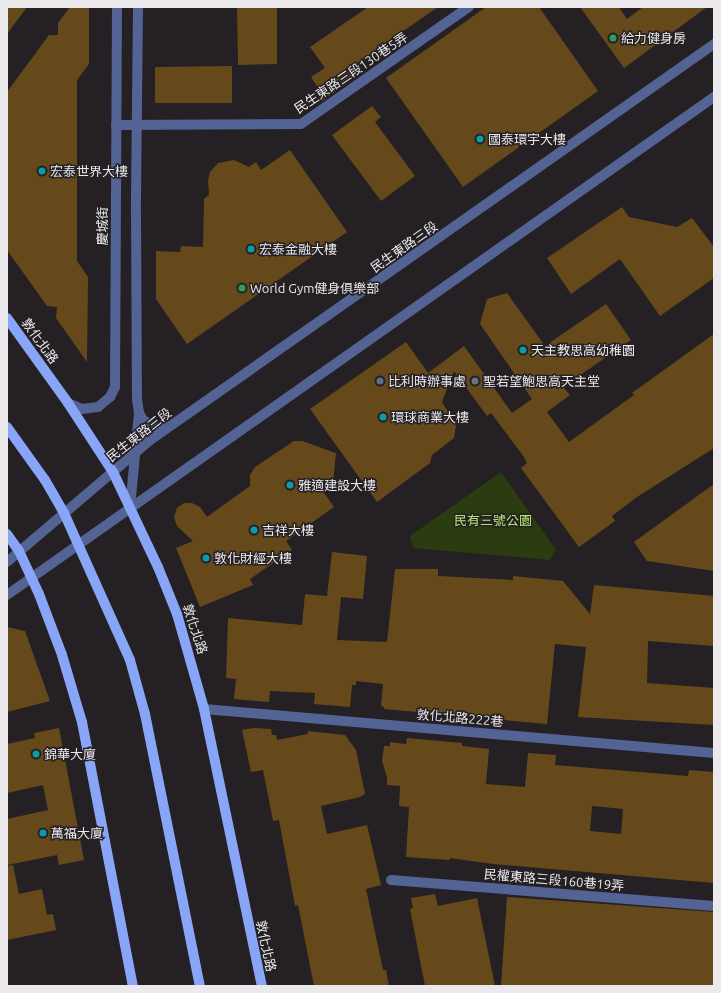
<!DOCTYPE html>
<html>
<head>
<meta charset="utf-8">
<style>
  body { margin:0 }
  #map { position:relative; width:721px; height:993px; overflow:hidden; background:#242024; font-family:Ubuntu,"Noto Sans TC",sans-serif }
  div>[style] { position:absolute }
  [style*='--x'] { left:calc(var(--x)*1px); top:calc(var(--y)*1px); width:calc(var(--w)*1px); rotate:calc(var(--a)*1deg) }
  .green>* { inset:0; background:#2b3c10 }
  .building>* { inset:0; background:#66491a }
  .minor>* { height:10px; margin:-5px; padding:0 5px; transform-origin:5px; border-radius:5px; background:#526394 }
  .major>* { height:10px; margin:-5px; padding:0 5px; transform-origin:5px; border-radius:5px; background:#89a5f7 }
  .dots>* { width:11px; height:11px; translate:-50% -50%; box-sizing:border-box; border:2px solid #242024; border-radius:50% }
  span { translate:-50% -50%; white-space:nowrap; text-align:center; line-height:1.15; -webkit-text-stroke:3px #242024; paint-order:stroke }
  .poi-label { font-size:13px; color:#ebe9eb }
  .left { translate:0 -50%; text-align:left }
  .street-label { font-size:13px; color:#ebe9eb }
  .park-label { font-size:13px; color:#b5e471 }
  .frame { position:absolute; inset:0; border:8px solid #ebe9eb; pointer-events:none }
</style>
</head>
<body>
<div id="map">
  <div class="green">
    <i style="clip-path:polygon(501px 472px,556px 550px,550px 560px,413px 548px,410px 536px)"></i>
  </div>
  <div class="building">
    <i style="clip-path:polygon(7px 7px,27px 7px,7px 34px)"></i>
    <i style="clip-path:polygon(70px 7px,89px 7px,89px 64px,77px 80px,77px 261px,88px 277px,87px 362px,56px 318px,57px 307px,47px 306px,7px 250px,7px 92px,49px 35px,58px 35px,58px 23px)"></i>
    <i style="clip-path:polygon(237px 7px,277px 7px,277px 64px,238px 65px)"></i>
    <i style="clip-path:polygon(368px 7px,438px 7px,347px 70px,353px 79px,322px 101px,314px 90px,318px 88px,311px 77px,325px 68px,310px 47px)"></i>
    <i style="clip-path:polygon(486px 7px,539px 7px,598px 91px,463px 187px,386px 78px)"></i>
    <i style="clip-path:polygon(580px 7px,619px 7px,627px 19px,643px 7px,707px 7px,624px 68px)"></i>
    <i style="clip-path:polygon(232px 66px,232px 103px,155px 103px,155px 67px)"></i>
    <i style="clip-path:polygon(372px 106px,381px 117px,375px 122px,415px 176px,381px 201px,332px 135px)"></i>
    <i style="clip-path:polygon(290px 150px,347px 232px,187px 344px,156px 299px,156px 251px,180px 252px,181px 246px,203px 247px,204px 199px,209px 195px,208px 181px,210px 172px,218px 163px,234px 160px,249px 167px,256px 162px,261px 170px)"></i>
    <i style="clip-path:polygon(622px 207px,629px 217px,677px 227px,692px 218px,714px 247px,714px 278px,660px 316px,620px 259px,571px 294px,547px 258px)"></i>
    <i style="clip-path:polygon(507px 293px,545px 346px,606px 304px,631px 340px,563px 387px,570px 395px,547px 412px,569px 442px,634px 395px,632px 393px,714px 334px,714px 448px,637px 497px,612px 516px,615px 521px,579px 547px,521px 468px,527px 463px,524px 457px,491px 413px,487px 416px,454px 371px,442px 402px,456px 425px,454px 438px,432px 455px,430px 463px,377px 502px,310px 409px,406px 342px,428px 373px,464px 346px,512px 413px,532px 399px,480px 324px,487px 299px)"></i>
    <i style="clip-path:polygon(294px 441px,302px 441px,336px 453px,333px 482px,322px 490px,334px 507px,286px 541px,292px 550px,250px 579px,253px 585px,200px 607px,176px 548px,193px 541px,177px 526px,174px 517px,177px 508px,184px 503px,192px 503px,200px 507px,207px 517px,250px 486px,250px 475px,255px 467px)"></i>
    <i style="clip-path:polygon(714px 484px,714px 571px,647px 561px,634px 542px)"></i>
    <i style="clip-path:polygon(332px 552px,367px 556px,363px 599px,341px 597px,337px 640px,387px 642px,395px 569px,438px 569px,438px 576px,513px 580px,513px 576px,563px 581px,590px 614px,594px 585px,714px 596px,714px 646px,648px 641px,647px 683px,714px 688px,714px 725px,578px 717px,586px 647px,555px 644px,547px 724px,384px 709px,384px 707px,381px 706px,383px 684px,356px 681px,356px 685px,352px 685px,350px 707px,314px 704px,315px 693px,270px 691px,269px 702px,234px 699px,236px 679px,226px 678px,228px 618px,302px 625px,305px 594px,327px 596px)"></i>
    <i style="clip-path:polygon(7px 627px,25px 631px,50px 701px,7px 712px)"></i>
    <i style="clip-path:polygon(59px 728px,84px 860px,59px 865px,57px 855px,7px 865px,7px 819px,48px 810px,43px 785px,7px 793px,7px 744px,35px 738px,34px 733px)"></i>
    <i style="clip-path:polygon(254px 728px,271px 729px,272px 735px,276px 735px,277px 740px,308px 734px,308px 731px,345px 735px,356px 750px,365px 794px,360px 797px,321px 806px,327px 834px,367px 825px,381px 885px,366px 889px,383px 970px,386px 970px,389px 986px,314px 986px,298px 905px,295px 906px,279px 820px,273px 821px,263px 770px,251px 772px,242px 730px)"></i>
    <i style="clip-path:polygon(evenodd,407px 738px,462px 743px,462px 746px,489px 749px,486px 784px,525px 787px,528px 753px,556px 755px,555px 765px,688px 776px,689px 770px,714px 772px,714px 883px,493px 864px,450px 858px,450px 860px,406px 857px,409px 807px,399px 806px,400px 786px,387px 785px,387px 777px,382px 761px,384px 746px,390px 746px,390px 742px,406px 744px,407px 738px,592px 806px,623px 809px,621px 834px,590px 831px,592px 806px)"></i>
    <i style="clip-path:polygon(13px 865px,19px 894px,42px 889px,47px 915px,53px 914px,56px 930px,7px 940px,7px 866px)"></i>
    <i style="clip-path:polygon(435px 894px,438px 906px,477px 898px,495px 986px,425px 986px,410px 909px,413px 908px,411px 898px)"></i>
    <i style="clip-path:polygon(507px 897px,714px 912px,714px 986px,501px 986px)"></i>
  </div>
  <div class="minor">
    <i style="--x:138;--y:7;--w:206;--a:90.6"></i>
    <i style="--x:136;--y:213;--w:186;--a:89.7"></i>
    <i style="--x:137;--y:399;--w:14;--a:82"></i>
    <i style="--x:139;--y:413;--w:8;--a:60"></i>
    <i style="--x:143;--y:420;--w:16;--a:30"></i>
    <i style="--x:157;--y:428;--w:11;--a:-10"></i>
    <i style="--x:116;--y:125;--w:185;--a:-0.3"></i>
    <i style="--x:301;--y:124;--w:205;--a:-34.9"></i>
    <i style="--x:68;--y:403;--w:15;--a:23"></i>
    <i style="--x:82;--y:409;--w:16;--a:-7"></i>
    <i style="--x:98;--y:407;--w:16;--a:-40"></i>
    <i style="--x:110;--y:397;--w:11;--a:-63"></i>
    <i style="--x:115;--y:387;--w:380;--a:-89.7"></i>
    <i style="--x:130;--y:508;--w:95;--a:-84.6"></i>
    <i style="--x:7;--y:562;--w:187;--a:-40.4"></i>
    <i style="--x:149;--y:441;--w:691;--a:-35.09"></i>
    <i style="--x:7;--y:595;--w:865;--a:-35.16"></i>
    <i style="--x:204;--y:709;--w:512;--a:4.93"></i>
    <i style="--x:391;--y:880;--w:324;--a:4.6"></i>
  </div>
  <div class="major">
    <i style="--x:7;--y:318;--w:105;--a:54.3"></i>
    <i style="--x:68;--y:403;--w:82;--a:56.9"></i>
    <i style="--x:113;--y:472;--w:105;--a:64.7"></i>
    <i style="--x:158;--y:567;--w:51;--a:68"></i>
    <i style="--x:177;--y:614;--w:99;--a:74.1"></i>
    <i style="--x:204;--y:709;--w:283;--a:78.2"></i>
    <i style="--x:7;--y:427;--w:65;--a:54.4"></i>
    <i style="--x:45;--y:480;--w:38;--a:60"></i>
    <i style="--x:64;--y:513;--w:161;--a:65.8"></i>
    <i style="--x:130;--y:660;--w:56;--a:74.5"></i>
    <i style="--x:145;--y:714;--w:278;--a:78.6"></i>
    <i style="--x:7;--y:534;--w:21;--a:55"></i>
    <i style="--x:19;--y:551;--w:47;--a:65.1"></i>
    <i style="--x:39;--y:594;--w:65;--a:69.3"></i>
    <i style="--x:62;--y:655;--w:70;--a:73.4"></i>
    <i style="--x:82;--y:722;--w:269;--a:79.1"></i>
  </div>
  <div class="dots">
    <i style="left:613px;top:38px;background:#2e9e5b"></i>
    <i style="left:480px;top:139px;background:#0f9aa8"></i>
    <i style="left:42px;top:171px;background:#0f9aa8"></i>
    <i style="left:251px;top:249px;background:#0f9aa8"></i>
    <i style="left:242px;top:288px;background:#2e9e5b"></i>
    <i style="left:523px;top:350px;background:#0f9aa8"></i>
    <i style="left:380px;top:381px;background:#5c6f8a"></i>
    <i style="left:475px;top:381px;background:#6b7280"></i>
    <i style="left:383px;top:417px;background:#0f9aa8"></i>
    <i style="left:290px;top:485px;background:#0f9aa8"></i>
    <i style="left:254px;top:530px;background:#0f9aa8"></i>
    <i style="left:206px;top:558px;background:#0f9aa8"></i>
    <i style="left:36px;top:754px;background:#0f9aa8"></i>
    <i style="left:43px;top:833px;background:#0f9aa8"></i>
  </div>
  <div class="poi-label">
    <span class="left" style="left:621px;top:38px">給力健身房</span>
    <span class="left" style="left:488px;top:139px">國泰環宇大樓</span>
    <span class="left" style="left:50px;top:171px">宏泰世界大樓</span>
    <span class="left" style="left:259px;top:249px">宏泰金融大樓</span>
    <span class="left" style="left:250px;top:288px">World Gym健身俱樂部</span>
    <span class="left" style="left:531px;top:350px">天主教思高幼稚園</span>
    <span class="left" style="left:388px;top:381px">比利時辦事處</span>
    <span class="left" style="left:483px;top:381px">聖若望鮑思高天主堂</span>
    <span class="left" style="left:391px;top:417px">環球商業大樓</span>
    <span class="left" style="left:298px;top:485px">雅適建設大樓</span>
    <span class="left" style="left:262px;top:530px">吉祥大樓</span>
    <span class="left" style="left:214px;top:558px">敦化財經大樓</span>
    <span class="left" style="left:44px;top:754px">錦華大廈</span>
    <span class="left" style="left:51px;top:833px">萬福大廈</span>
  </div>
  <div class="street-label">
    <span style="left:351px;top:73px;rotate:-34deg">民生東路三段130巷5弄</span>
    <span style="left:102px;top:226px;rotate:-90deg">慶城街</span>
    <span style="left:404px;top:247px;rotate:-35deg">民生東路三段</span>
    <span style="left:40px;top:341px;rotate:54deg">敦化北路</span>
    <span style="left:139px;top:435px;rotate:-38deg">民生東路三段</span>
    <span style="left:195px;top:629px;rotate:72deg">敦化北路</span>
    <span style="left:460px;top:718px;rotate:5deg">敦化北路222巷</span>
    <span style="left:554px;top:880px;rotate:5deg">民權東路三段160巷19弄</span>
    <span style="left:266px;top:946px;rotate:78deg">敦化北路</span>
  </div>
  <div class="park-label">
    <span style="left:493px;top:520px">民有三號公園</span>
  </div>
  <div class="frame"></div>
</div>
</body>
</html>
